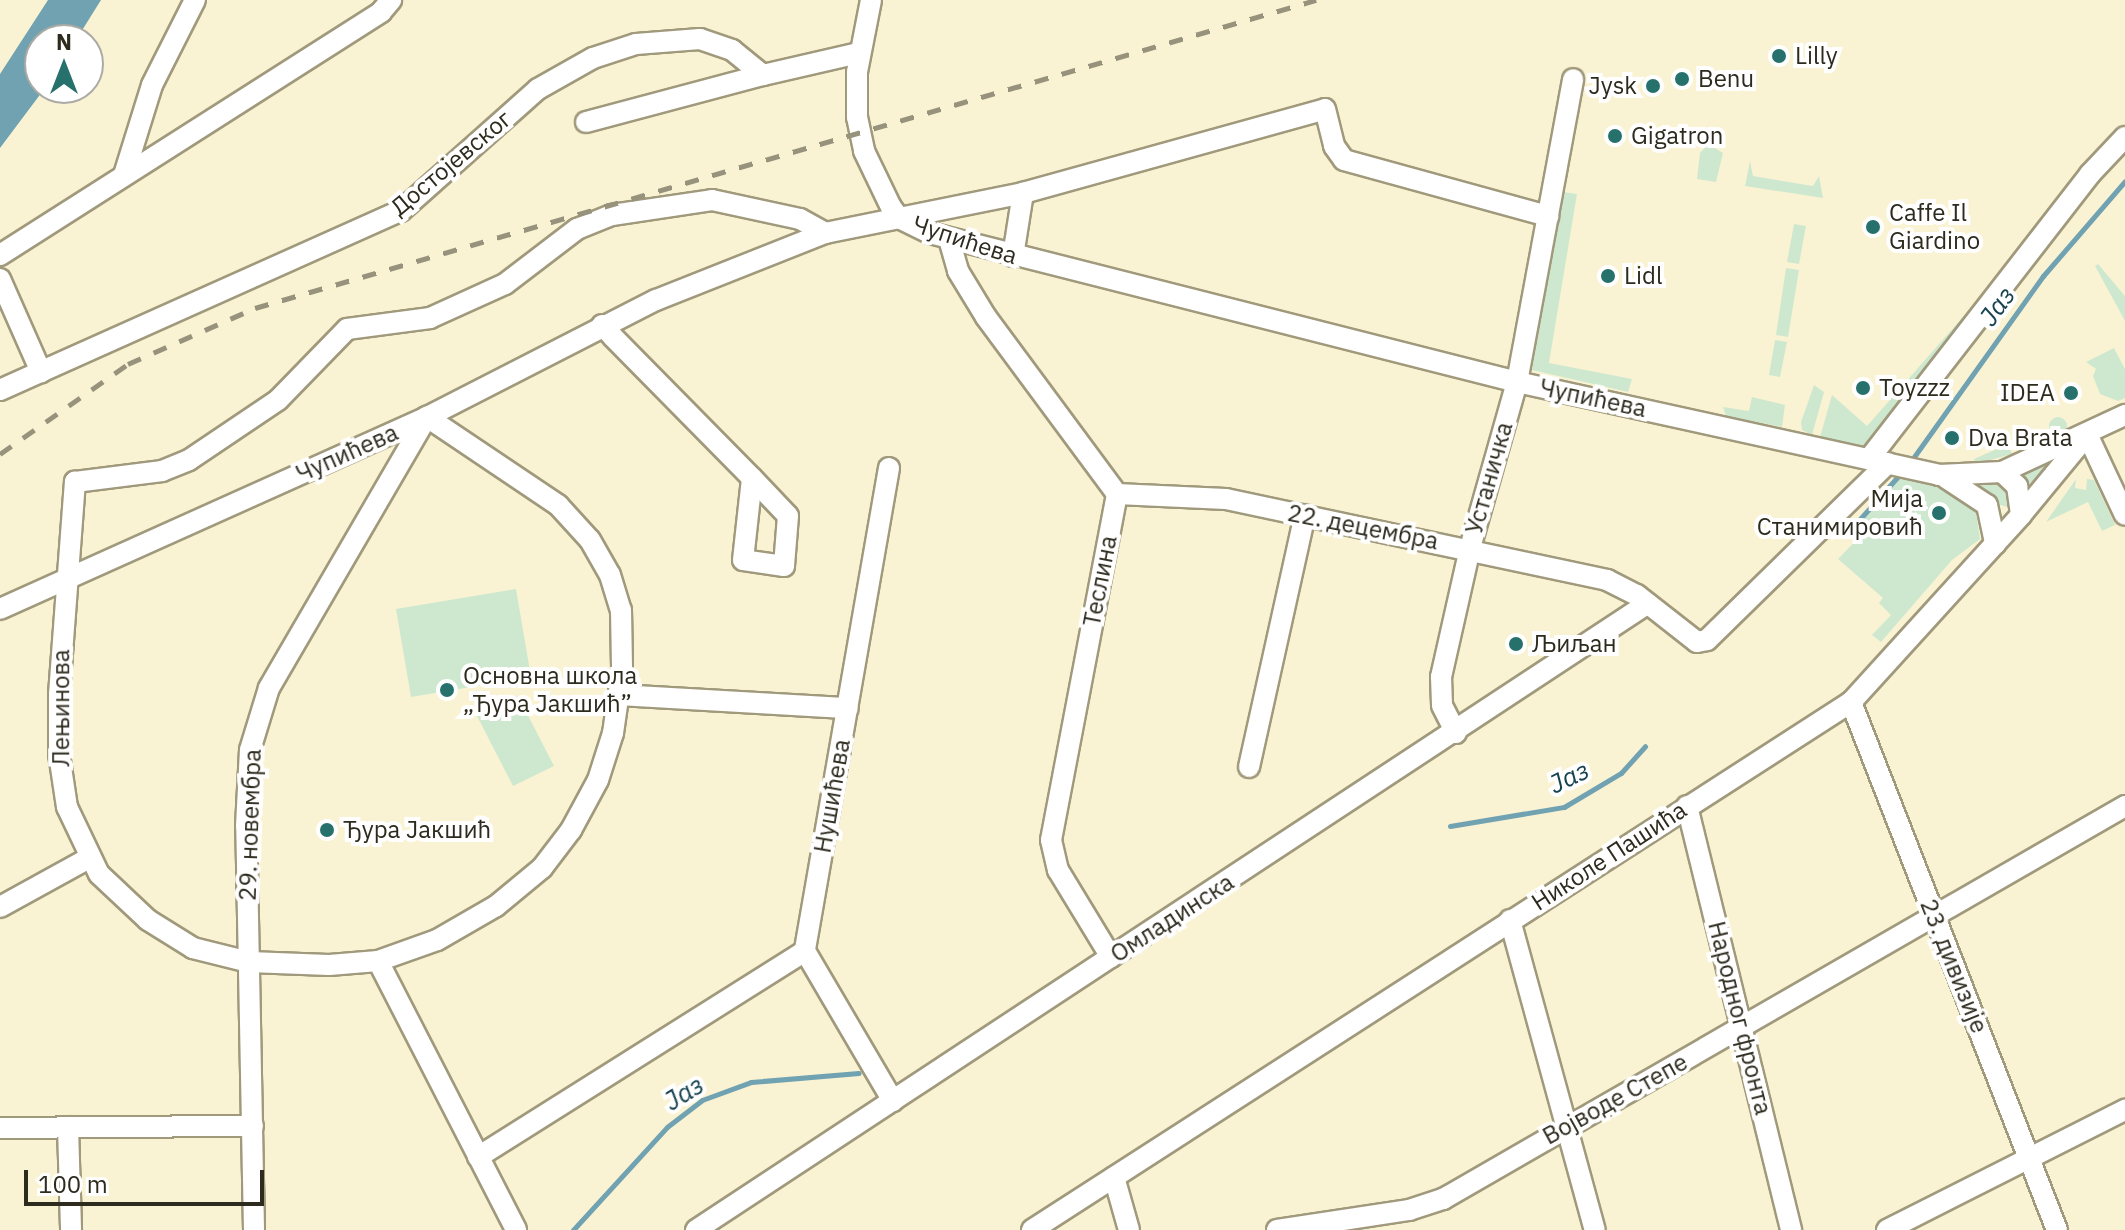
<!DOCTYPE html>
<html>
<head>
<meta charset="utf-8">
<style>
  body { margin:0 }
  #map { position:relative; width:2125px; height:1230px; overflow:hidden; background:#faf3d3; font-family:"IBM Plex Sans",sans-serif }
  div>[style] { position:absolute }
  [style*='--x'] { left:calc(var(--x)*1px); top:calc(var(--y)*1px); width:calc(var(--w)*1px); rotate:calc(var(--a)*1deg) }
  .green>* { inset:0; background:#cee8cf }
  .round { border-radius:50% }
  .water>* { inset:0; background:#71a2b2 }
  .stream>* { height:5px; margin:-2.5px; padding:0 2.5px; transform-origin:2.5px; border-radius:2.5px; background:#71a2b2 }
  .roads { filter:drop-shadow(2px 0 #a0997c) drop-shadow(-2px 0 #a0997c) drop-shadow(0 2px #a0997c) drop-shadow(0 -2px #a0997c) }
  .minor>* { height:20px; margin:-10px; padding:0 10px; transform-origin:10px; border-radius:10px; background:#fff }
  .rail>* { height:5px; margin-top:-2.5px; transform-origin:0; background:repeating-linear-gradient(90deg,#97927b 0 14px,transparent 0 28px) }
  .dots>* { width:22px; height:22px; translate:-50% -50%; box-sizing:border-box; border:4px solid #fff; border-radius:50% }
  span { translate:-50% -50%; white-space:nowrap; text-align:center; line-height:1.15; -webkit-text-stroke:8px #fff; paint-order:stroke }
  .poi-label { font-size:24px; color:#2d2a1e }
  .left { translate:0 -50%; text-align:left }
  .right { translate:-100% -50%; text-align:right }
  .street-label { font-size:24px; color:#2d2a1e }
  .water-label { font-size:26px; color:#174350; font-style:italic }
  .north { position:absolute; left:24px; top:24px; width:80px; height:80px; box-sizing:border-box; background:#fff; border:2px solid #abaaa5; border-radius:50%; rotate:0deg; font-size:22px; font-weight:700; line-height:32px; text-align:center; color:#2d2a1e }
  .north::after { content:''; display:block; margin:auto; width:28px; height:36px; background:#27716d; clip-path:polygon(50% 0,100% 100%,50% 72%,0 100%) }
  .scale { position:absolute; left:24px; top:1170px; width:240px; height:36px; box-sizing:border-box; border:4px solid #2d2a1e; border-top:0; padding-left:10px; font-size:24px; line-height:28px; white-space:nowrap; color:#2d2a1e; -webkit-text-stroke:6px #fff; paint-order:stroke }
</style>
</head>
<body>
<div id="map">
  <div class="green">
    <i style="clip-path:polygon(1708px 144px,1723px 153px,1716px 182px,1697px 179px,1700px 153px)"></i>
    <i style="clip-path:polygon(1750px 161px,1753px 176px,1813px 186px,1819px 176px,1823px 198px,1745px 186px)"></i>
    <i style="clip-path:polygon(1563px 192px,1577px 194px,1549px 363px,1632px 379px,1628px 392px,1532px 370px)"></i>
    <i style="clip-path:polygon(1794px 224px,1806px 226px,1799px 264px,1787px 262px)"></i>
    <i style="clip-path:polygon(2098px 264px,2125px 296px,2125px 321px,2095px 266px)"></i>
    <i style="clip-path:polygon(1786px 268px,1799px 270px,1788px 337px,1776px 335px)"></i>
    <i style="clip-path:polygon(1997px 278px,2001px 281px,1865px 449px,1820px 437px,1832px 395px,1867px 426px)"></i>
    <i style="clip-path:polygon(1775px 340px,1787px 342px,1780px 377px,1769px 375px)"></i>
    <i style="clip-path:polygon(2114px 348px,2125px 369px,2125px 398px,2118px 401px,2100px 394px,2093px 376px,2096px 369px,2086px 362px)"></i>
    <i style="clip-path:polygon(1814px 385px,1824px 392px,1812px 435px,1802px 430px,1801px 422px)"></i>
    <i style="clip-path:polygon(1752px 397px,1785px 405px,1782px 427px,1726px 416px,1723px 407px,1749px 411px)"></i>
    <i class="round" style="left:2049px;top:417px;width:18px;height:18px"></i>
    <i style="clip-path:polygon(2008px 444px,2012px 454px,1976px 464px,1974px 459px)"></i>
    <i style="clip-path:polygon(2058px 455px,2028px 489px,2016px 472px)"></i>
    <i style="clip-path:polygon(1897px 474px,1945px 484px,1975px 505px,1980px 539px,1952px 560px,1881px 642px,1872px 635px,1891px 615px,1879px 603px,1883px 598px,1838px 559px,1864px 532px,1859px 526px)"></i>
    <i style="clip-path:polygon(2076px 479px,2075px 488px,2086px 490px,2087px 479px,2094px 480px,2115px 525px,2102px 531px,2088px 502px,2046px 522px)"></i>
    <i style="clip-path:polygon(2002px 481px,2009px 486px,2011px 508px,1993px 503px,1966px 482px)"></i>
    <i style="clip-path:polygon(516px 589px,531px 677px,411px 697px,396px 609px)"></i>
    <i style="clip-path:polygon(518px 696px,554px 766px,513px 786px,477px 716px)"></i>
  </div>
  <div class="water">
    <i style="clip-path:polygon(48px 0,101px 0,76px 40px,40px 40px,40px 88px,45px 88px,0 148px,0 74px)"></i>
  </div>
  <div class="stream">
    <i style="--x:1911;--y:461;--w:227;--a:-54.5"></i>
    <i style="--x:2043;--y:276;--w:125;--a:-49.2"></i>
    <i style="--x:1859;--y:520;--w:63;--a:-48.2"></i>
    <i style="--x:1450;--y:826;--w:116;--a:-9.5"></i>
    <i style="--x:1564;--y:807;--w:66;--a:-30.8"></i>
    <i style="--x:1621;--y:773;--w:36;--a:-48"></i>
    <i style="--x:573;--y:1230;--w:139;--a:-47.6"></i>
    <i style="--x:667;--y:1127;--w:44;--a:-37.6"></i>
    <i style="--x:702;--y:1100;--w:52;--a:-20.2"></i>
    <i style="--x:751;--y:1082;--w:108;--a:-4.8"></i>
  </div>
  <div class="roads">
    <div class="minor">
      <i style="--x:871;--y:0;--w:73;--a:101"></i>
      <i style="--x:857;--y:72;--w:45;--a:90"></i>
      <i style="--x:857;--y:117;--w:35;--a:78"></i>
      <i style="--x:864;--y:151;--w:62;--a:64.3"></i>
      <i style="--x:891;--y:207;--w:14;--a:54"></i>
      <i style="--x:899;--y:218;--w:34;--a:26"></i>
      <i style="--x:930;--y:233;--w:606;--a:14.24"></i>
      <i style="--x:1517;--y:382;--w:432;--a:12.4"></i>
      <i style="--x:1939;--y:475;--w:63;--a:-2.7"></i>
      <i style="--x:2002;--y:472;--w:136;--a:-24.9"></i>
      <i style="--x:586;--y:122;--w:183;--a:-14.9"></i>
      <i style="--x:124;--y:175;--w:94;--a:-72.7"></i>
      <i style="--x:152;--y:85;--w:95;--a:-63.2"></i>
      <i style="--x:949;--y:239;--w:33;--a:74"></i>
      <i style="--x:958;--y:271;--w:54;--a:58.7"></i>
      <i style="--x:986;--y:317;--w:220;--a:53.5"></i>
      <i style="--x:1117;--y:494;--w:352;--a:100.8"></i>
      <i style="--x:1051;--y:840;--w:31;--a:77"></i>
      <i style="--x:1058;--y:870;--w:102;--a:58.7"></i>
      <i style="--x:0;--y:255;--w:452;--a:-32.5"></i>
      <i style="--x:381;--y:12;--w:16;--a:-50"></i>
      <i style="--x:1013;--y:256;--w:64;--a:-81"></i>
      <i style="--x:0;--y:279;--w:102;--a:66.2"></i>
      <i style="--x:602;--y:325;--w:16;--a:47"></i>
      <i style="--x:613;--y:337;--w:198;--a:45.4"></i>
      <i style="--x:752;--y:478;--w:52;--a:46.5"></i>
      <i style="--x:788;--y:516;--w:50;--a:94.6"></i>
      <i style="--x:784;--y:566;--w:41;--a:-171.7"></i>
      <i style="--x:743;--y:560;--w:82;--a:-83.7"></i>
      <i style="--x:0;--y:390;--w:439;--a:-24.1"></i>
      <i style="--x:401;--y:211;--w:183;--a:-41.7"></i>
      <i style="--x:538;--y:89;--w:63;--a:-29.4"></i>
      <i style="--x:593;--y:58;--w:45;--a:-18"></i>
      <i style="--x:636;--y:44;--w:64;--a:-4.5"></i>
      <i style="--x:700;--y:39;--w:34;--a:19"></i>
      <i style="--x:732;--y:50;--w:40;--a:39"></i>
      <i style="--x:763;--y:75;--w:98;--a:-12.9"></i>
      <i style="--x:427;--y:417;--w:158;--a:33.9"></i>
      <i style="--x:558;--y:505;--w:47;--a:47.6"></i>
      <i style="--x:590;--y:540;--w:40;--a:60.3"></i>
      <i style="--x:610;--y:575;--w:37;--a:73"></i>
      <i style="--x:621;--y:610;--w:60;--a:89"></i>
      <i style="--x:622;--y:670;--w:64;--a:98.1"></i>
      <i style="--x:613;--y:733;--w:49;--a:107.7"></i>
      <i style="--x:598;--y:780;--w:57;--a:118.4"></i>
      <i style="--x:571;--y:830;--w:48;--a:127.3"></i>
      <i style="--x:542;--y:868;--w:60;--a:140.4"></i>
      <i style="--x:496;--y:906;--w:68;--a:150"></i>
      <i style="--x:437;--y:940;--w:63;--a:160.4"></i>
      <i style="--x:378;--y:961;--w:49;--a:175.3"></i>
      <i style="--x:329;--y:965;--w:80;--a:-177.9"></i>
      <i style="--x:249;--y:962;--w:58;--a:-166"></i>
      <i style="--x:193;--y:948;--w:53;--a:-148.1"></i>
      <i style="--x:148;--y:920;--w:67;--a:-136.8"></i>
      <i style="--x:99;--y:874;--w:74;--a:-115.5"></i>
      <i style="--x:67;--y:807;--w:54;--a:-98.6"></i>
      <i style="--x:59;--y:754;--w:60;--a:-90"></i>
      <i style="--x:59;--y:694;--w:213;--a:-85.7"></i>
      <i style="--x:75;--y:482;--w:88;--a:-7.2"></i>
      <i style="--x:162;--y:471;--w:29;--a:-22"></i>
      <i style="--x:189;--y:460;--w:107;--a:-34"></i>
      <i style="--x:278;--y:400;--w:99;--a:-45.8"></i>
      <i style="--x:347;--y:329;--w:84;--a:-7.5"></i>
      <i style="--x:430;--y:318;--w:82;--a:-24.4"></i>
      <i style="--x:505;--y:284;--w:91;--a:-37.4"></i>
      <i style="--x:577;--y:229;--w:38;--a:-22"></i>
      <i style="--x:612;--y:215;--w:101;--a:-8.5"></i>
      <i style="--x:712;--y:200;--w:90;--a:12.2"></i>
      <i style="--x:800;--y:219;--w:29;--a:29"></i>
      <i style="--x:2087;--y:434;--w:89;--a:64.9"></i>
      <i style="--x:1869;--y:459;--w:361;--a:-52.2"></i>
      <i style="--x:2090;--y:174;--w:51;--a:-46.6"></i>
      <i style="--x:889;--y:468;--w:490;--a:99.9"></i>
      <i style="--x:805;--y:951;--w:174;--a:59.6"></i>
      <i style="--x:2002;--y:472;--w:21;--a:43"></i>
      <i style="--x:2017;--y:486;--w:29;--a:82"></i>
      <i style="--x:1946;--y:478;--w:49;--a:33.4"></i>
      <i style="--x:1987;--y:505;--w:40;--a:78"></i>
      <i style="--x:1117;--y:494;--w:109;--a:2.6"></i>
      <i style="--x:1226;--y:499;--w:390;--a:12"></i>
      <i style="--x:1607;--y:580;--w:34;--a:27"></i>
      <i style="--x:1637;--y:595;--w:76;--a:38.1"></i>
      <i style="--x:1697;--y:642;--w:10;--a:-11"></i>
      <i style="--x:1707;--y:640;--w:253;--a:-44.4"></i>
      <i style="--x:0;--y:609;--w:468;--a:-24.2"></i>
      <i style="--x:427;--y:417;--w:257;--a:-27.1"></i>
      <i style="--x:656;--y:300;--w:182;--a:-21.6"></i>
      <i style="--x:825;--y:233;--w:202;--a:-11.4"></i>
      <i style="--x:1023;--y:193;--w:313;--a:-15.5"></i>
      <i style="--x:1325;--y:109;--w:38;--a:76"></i>
      <i style="--x:1334;--y:146;--w:17;--a:54"></i>
      <i style="--x:1344;--y:160;--w:212;--a:15.4"></i>
      <i style="--x:620;--y:695;--w:228;--a:3.3"></i>
      <i style="--x:1851;--y:702;--w:567;--a:68.69"></i>
      <i style="--x:1456;--y:733;--w:31;--a:-117"></i>
      <i style="--x:1442;--y:705;--w:28;--a:-92"></i>
      <i style="--x:1441;--y:677;--w:132;--a:-77.3"></i>
      <i style="--x:1470;--y:548;--w:173;--a:-74.2"></i>
      <i style="--x:1517;--y:382;--w:308;--a:-79.5"></i>
      <i style="--x:1249;--y:767;--w:258;--a:-77.5"></i>
      <i style="--x:1687;--y:806;--w:437;--a:76.2"></i>
      <i style="--x:0;--y:907;--w:102;--a:-28.8"></i>
      <i style="--x:1510;--y:920;--w:321;--a:74.7"></i>
      <i style="--x:378;--y:961;--w:302;--a:62.8"></i>
      <i style="--x:68;--y:1127;--w:103;--a:88.3"></i>
      <i style="--x:0;--y:1128;--w:253;--a:-0.5"></i>
      <i style="--x:478;--y:1157;--w:386;--a:-32.2"></i>
      <i style="--x:1114;--y:1177;--w:55;--a:74.2"></i>
      <i style="--x:254;--y:1230;--w:404;--a:-91.1"></i>
      <i style="--x:246;--y:826;--w:76;--a:-87"></i>
      <i style="--x:250;--y:750;--w:65;--a:-73"></i>
      <i style="--x:269;--y:688;--w:314;--a:-59.8"></i>
      <i style="--x:696;--y:1230;--w:1139;--a:-33.36"></i>
      <i style="--x:1032;--y:1230;--w:974;--a:-32.81"></i>
      <i style="--x:1851;--y:702;--w:253;--a:-47.7"></i>
      <i style="--x:2021;--y:515;--w:96;--a:-50.5"></i>
      <i style="--x:1277;--y:1230;--w:134;--a:-8.6"></i>
      <i style="--x:1409;--y:1210;--w:36;--a:-18"></i>
      <i style="--x:1443;--y:1199;--w:787;--a:-29.95"></i>
      <i style="--x:1887;--y:1230;--w:267;--a:-26.8"></i>
    </div>
  </div>
  <div class="rail">
    <i style="--x:0;--y:454;--w:156;--a:-35.1"></i>
    <i style="--x:128;--y:364;--w:139;--a:-23.8"></i>
    <i style="--x:255;--y:308;--w:1105;--a:-16.19"></i>
  </div>
  <div class="dots">
    <i style="left:1779px;top:56px;background:#27716d"></i>
    <i style="left:1682px;top:79px;background:#27716d"></i>
    <i style="left:1653px;top:86px;background:#27716d"></i>
    <i style="left:1615px;top:136px;background:#27716d"></i>
    <i style="left:1873px;top:227px;background:#27716d"></i>
    <i style="left:1608px;top:276px;background:#27716d"></i>
    <i style="left:1863px;top:388px;background:#27716d"></i>
    <i style="left:2071px;top:393px;background:#27716d"></i>
    <i style="left:1952px;top:438px;background:#27716d"></i>
    <i style="left:1939px;top:513px;background:#27716d"></i>
    <i style="left:1516px;top:644px;background:#27716d"></i>
    <i style="left:447px;top:690px;background:#27716d"></i>
    <i style="left:327px;top:830px;background:#27716d"></i>
  </div>
  <div class="poi-label">
    <span class="left" style="left:1795px;top:56px">Lilly</span>
    <span class="left" style="left:1698px;top:79px">Benu</span>
    <span class="right" style="left:1637px;top:86px">Jysk</span>
    <span class="left" style="left:1631px;top:136px">Gigatron</span>
    <span class="left" style="left:1889px;top:227px">Caffe Il<br>Giardino</span>
    <span class="left" style="left:1624px;top:276px">Lidl</span>
    <span class="left" style="left:1879px;top:388px">Toyzzz</span>
    <span class="right" style="left:2055px;top:393px">IDEA</span>
    <span class="left" style="left:1968px;top:438px">Dva Brata</span>
    <span class="right" style="left:1923px;top:513px">Мија<br>Станимировић</span>
    <span class="left" style="left:1532px;top:644px">Љиљан</span>
    <span class="left" style="left:463px;top:690px">Основна школа<br>„Ђура Јакшић”</span>
    <span class="left" style="left:343px;top:830px">Ђура Јакшић</span>
  </div>
  <div class="street-label">
    <span style="left:451px;top:163px;rotate:-40deg">Достојевског</span>
    <span style="left:965px;top:240px;rotate:18deg">Чупићева</span>
    <span style="left:1593px;top:398px;rotate:12deg">Чупићева</span>
    <span style="left:347px;top:453px;rotate:-24deg">Чупићева</span>
    <span style="left:1489px;top:478px;rotate:-74deg">Устаничка</span>
    <span style="left:1363px;top:527px;rotate:11deg">22. децембра</span>
    <span style="left:1100px;top:581px;rotate:-79deg">Теслина</span>
    <span style="left:61px;top:708px;rotate:-90deg">Лењинова</span>
    <span style="left:832px;top:796px;rotate:-80deg">Нушићева</span>
    <span style="left:250px;top:825px;rotate:-88deg">29. новембра</span>
    <span style="left:1609px;top:856px;rotate:-33deg">Николе Пашића</span>
    <span style="left:1172px;top:918px;rotate:-33deg">Омладинска</span>
    <span style="left:1954px;top:966px;rotate:68deg">23. дивизије</span>
    <span style="left:1740px;top:1018px;rotate:76deg">Народног фронта</span>
    <span style="left:1615px;top:1099px;rotate:-29deg">Војводе Степе</span>
  </div>
  <div class="water-label">
    <span style="left:1997px;top:306px;rotate:-54deg">Јаз</span>
    <span style="left:1569px;top:777px;rotate:-26deg">Јаз</span>
    <span style="left:684px;top:1093px;rotate:-32deg">Јаз</span>
  </div>
  <div class="north">N</div>
  <div class="scale">100 m</div>
</div>
</body>
</html>
